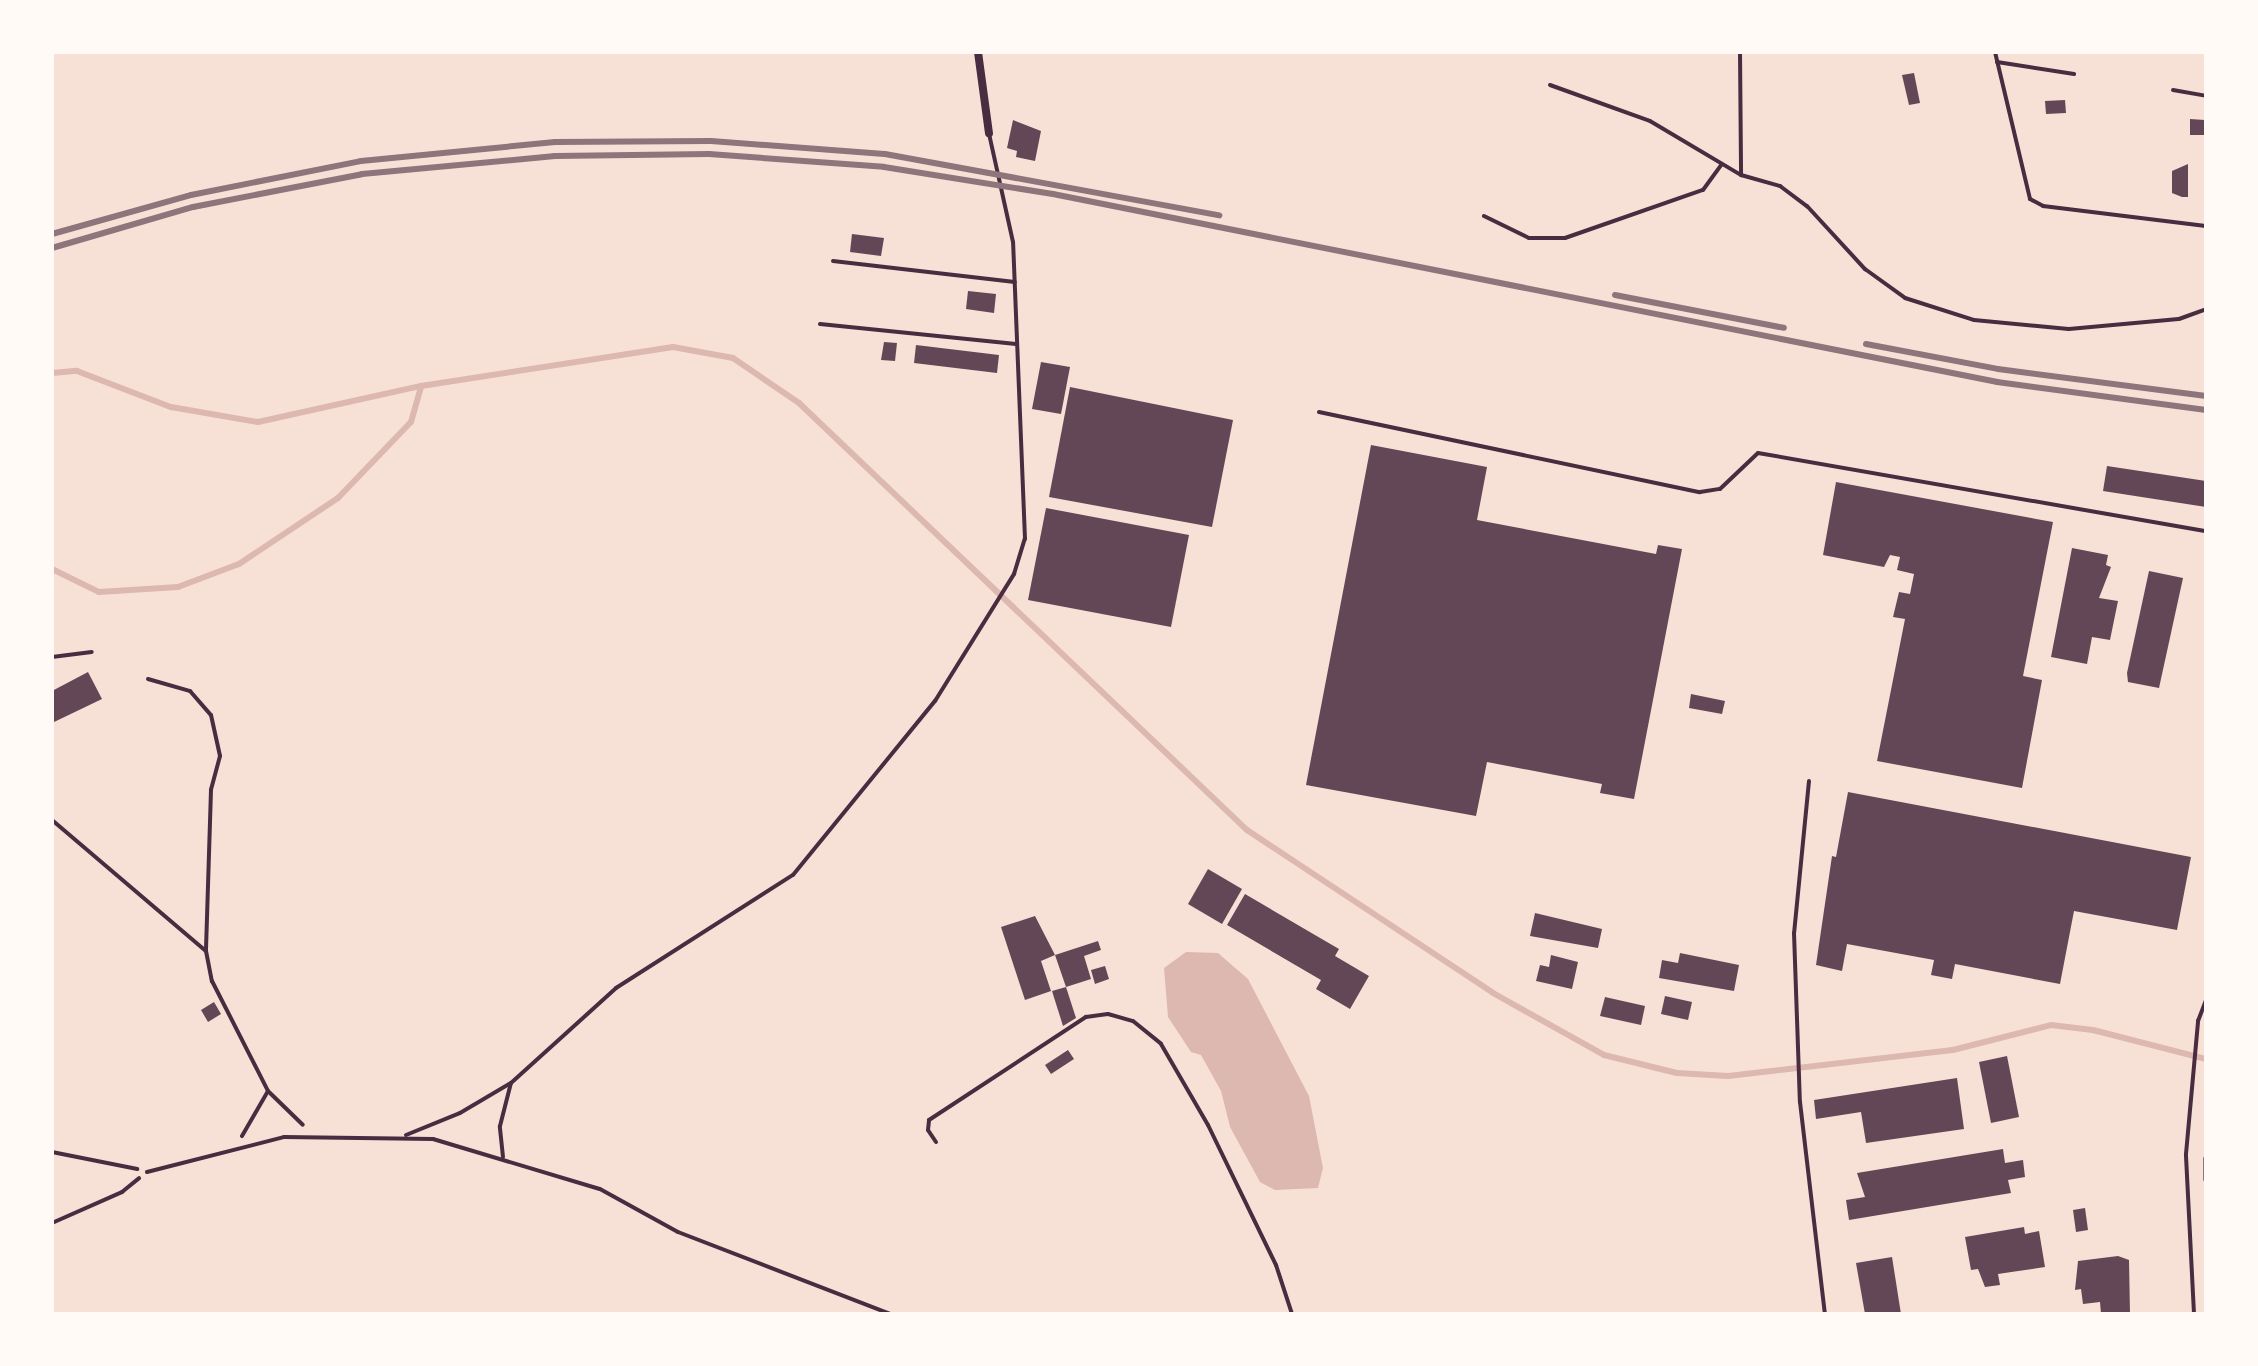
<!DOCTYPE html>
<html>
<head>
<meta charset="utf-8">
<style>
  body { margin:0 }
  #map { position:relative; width:2258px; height:1366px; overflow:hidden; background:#f7e1d7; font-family:"Source Sans 3",sans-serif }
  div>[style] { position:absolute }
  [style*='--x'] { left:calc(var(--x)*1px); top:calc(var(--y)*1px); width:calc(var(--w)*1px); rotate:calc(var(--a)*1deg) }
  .water>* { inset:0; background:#dcb8b0 }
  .stream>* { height:6px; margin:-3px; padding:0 3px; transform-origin:3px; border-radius:3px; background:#dcb8b0 }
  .building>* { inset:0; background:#644757 }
  .path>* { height:4px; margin:-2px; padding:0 2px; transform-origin:2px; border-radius:2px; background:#4a2c40 }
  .service>* { height:4px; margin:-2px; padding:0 2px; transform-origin:2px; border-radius:2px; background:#4a2c40 }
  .minor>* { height:8px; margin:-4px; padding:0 4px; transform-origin:4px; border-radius:4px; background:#4a2c40 }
  .rail>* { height:6px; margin:-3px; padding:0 3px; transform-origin:3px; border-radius:3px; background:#8f747c }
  span { translate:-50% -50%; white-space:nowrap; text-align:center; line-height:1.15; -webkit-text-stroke:8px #fffaf5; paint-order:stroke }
  .frame { position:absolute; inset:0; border:54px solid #fffaf5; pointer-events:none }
</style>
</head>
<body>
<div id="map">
  <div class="water">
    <i style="clip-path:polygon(1186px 952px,1218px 953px,1248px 979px,1309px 1096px,1323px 1168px,1318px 1188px,1275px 1190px,1260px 1182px,1230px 1127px,1221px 1091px,1201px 1055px,1191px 1052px,1168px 1017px,1164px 968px)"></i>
  </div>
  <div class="stream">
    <i style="--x:52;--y:373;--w:25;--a:-5"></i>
    <i style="--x:77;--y:371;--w:101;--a:21"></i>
    <i style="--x:171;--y:407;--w:88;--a:9.8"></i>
    <i style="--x:258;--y:422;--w:167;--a:-12.5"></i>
    <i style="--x:421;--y:386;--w:255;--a:-8.8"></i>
    <i style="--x:673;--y:347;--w:61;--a:10.4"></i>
    <i style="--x:733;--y:358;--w:80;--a:34.3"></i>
    <i style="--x:799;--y:403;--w:619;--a:43.63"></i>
    <i style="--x:1247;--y:830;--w:295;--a:33.5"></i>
    <i style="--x:1493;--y:993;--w:127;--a:29.2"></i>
    <i style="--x:1604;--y:1055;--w:75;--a:13.9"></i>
    <i style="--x:1677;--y:1073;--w:51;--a:3.4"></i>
    <i style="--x:1728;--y:1076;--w:226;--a:-6.6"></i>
    <i style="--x:1953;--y:1050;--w:101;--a:-14.3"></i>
    <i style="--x:2051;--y:1025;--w:42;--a:6.8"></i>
    <i style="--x:2093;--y:1030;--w:117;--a:14.4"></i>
    <i style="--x:52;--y:569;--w:52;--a:26.1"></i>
    <i style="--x:99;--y:592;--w:79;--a:-3.6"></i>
    <i style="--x:178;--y:587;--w:65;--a:-20.7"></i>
    <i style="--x:239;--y:564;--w:119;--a:-33.7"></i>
    <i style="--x:338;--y:498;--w:105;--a:-46.2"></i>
    <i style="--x:411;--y:422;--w:37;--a:-74"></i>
  </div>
  <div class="building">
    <i style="clip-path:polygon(1914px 73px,1920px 103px,1909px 105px,1902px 75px)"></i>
    <i style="clip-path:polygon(2065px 100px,2066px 113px,2046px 114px,2045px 101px)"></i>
    <i style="clip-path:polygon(2190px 119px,2205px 120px,2205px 135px,2190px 135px)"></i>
    <i style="clip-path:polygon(1013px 120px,1041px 131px,1035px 161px,1016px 157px,1017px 151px,1007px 148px)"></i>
    <i style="clip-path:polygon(2188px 164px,2188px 197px,2182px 197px,2172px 193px,2172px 171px)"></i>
    <i style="clip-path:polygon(852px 234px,884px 238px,881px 256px,850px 252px)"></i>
    <i style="clip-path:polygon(968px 291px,996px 294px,994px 313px,966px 309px)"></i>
    <i style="clip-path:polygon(884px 342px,897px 343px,895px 361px,881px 360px)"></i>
    <i style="clip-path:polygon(916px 345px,999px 355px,997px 373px,914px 363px)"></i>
    <i style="clip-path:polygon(1041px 362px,1070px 367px,1061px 414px,1032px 409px)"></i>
    <i style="clip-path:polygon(1070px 387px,1233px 420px,1212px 527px,1049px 497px)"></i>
    <i style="clip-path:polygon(1371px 445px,1487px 467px,1477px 520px,1656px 554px,1658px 545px,1682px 549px,1634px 799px,1600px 793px,1602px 784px,1487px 762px,1476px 816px,1306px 785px)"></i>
    <i style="clip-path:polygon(2107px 466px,2206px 481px,2206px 507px,2103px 491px)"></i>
    <i style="clip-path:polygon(1836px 482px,2053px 522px,2023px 676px,2042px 680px,2022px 788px,1877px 761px,1905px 619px,1893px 617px,1899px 592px,1910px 594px,1914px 574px,1897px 570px,1900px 557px,1890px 555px,1884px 567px,1823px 555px)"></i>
    <i style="clip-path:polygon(1046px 508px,1189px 535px,1171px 627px,1028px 600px)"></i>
    <i style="clip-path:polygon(2072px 548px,2108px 555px,2106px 565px,2111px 567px,2099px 598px,2118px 601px,2110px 640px,2092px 637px,2087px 664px,2051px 657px)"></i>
    <i style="clip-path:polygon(2149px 571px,2183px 578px,2159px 688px,2128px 682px,2127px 673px)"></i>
    <i style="clip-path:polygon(88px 672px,102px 699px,52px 723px,52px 691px)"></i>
    <i style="clip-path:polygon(1691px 694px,1725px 701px,1722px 714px,1689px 708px)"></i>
    <i style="clip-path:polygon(1848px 792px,2191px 857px,2177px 930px,2074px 911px,2060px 984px,1955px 964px,1952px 979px,1931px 975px,1934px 960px,1847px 944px,1842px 971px,1816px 965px,1832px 856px,1836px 857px)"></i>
    <i style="clip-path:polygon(1208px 869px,1242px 889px,1222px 924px,1188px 904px)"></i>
    <i style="clip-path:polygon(1245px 894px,1339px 949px,1335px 956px,1369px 976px,1350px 1009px,1316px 989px,1321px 980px,1227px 925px)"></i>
    <i style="clip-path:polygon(1535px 913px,1602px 929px,1598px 948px,1530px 936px)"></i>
    <i style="clip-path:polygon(1035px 916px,1055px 955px,1041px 961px,1051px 991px,1025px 1000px,1001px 927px)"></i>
    <i style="clip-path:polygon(1098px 941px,1101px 950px,1084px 956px,1091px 979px,1066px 987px,1055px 955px)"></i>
    <i style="clip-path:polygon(1680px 953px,1739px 965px,1734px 991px,1659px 978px,1662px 960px,1678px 963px)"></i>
    <i style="clip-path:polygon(1551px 955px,1578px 962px,1572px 989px,1536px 981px,1540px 965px,1549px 967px)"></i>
    <i style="clip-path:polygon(1105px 966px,1109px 979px,1095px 984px,1091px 970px)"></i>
    <i style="clip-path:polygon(1066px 987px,1076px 1018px,1063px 1026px,1052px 991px)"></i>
    <i style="clip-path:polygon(1665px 996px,1692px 1002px,1688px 1020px,1661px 1014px)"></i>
    <i style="clip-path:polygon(1605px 997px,1645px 1006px,1641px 1025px,1600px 1016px)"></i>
    <i style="clip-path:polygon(214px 1002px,221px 1014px,208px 1022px,201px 1010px)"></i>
    <i style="clip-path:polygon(1068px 1050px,1074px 1059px,1051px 1074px,1045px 1065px)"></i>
    <i style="clip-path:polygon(2007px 1056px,2019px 1117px,1991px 1123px,1979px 1062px)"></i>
    <i style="clip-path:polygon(1957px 1078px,1964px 1129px,1866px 1143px,1861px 1112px,1816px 1119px,1814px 1100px)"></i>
    <i style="clip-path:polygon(2003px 1149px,2005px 1163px,2023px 1160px,2025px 1177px,2008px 1180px,2011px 1193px,1849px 1220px,1846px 1200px,1865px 1197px,1857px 1173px)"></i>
    <i style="clip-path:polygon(2085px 1208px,2088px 1230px,2076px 1232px,2073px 1210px)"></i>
    <i style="clip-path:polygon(2024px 1227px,2025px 1234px,2039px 1231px,2045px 1267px,1998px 1274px,2000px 1285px,1985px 1287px,1978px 1269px,1971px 1270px,1965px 1237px)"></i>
    <i style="clip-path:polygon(2118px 1256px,2129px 1260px,2130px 1313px,2101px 1314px,2100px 1302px,2083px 1304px,2081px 1289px,2075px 1290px,2078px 1261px)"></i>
    <i style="clip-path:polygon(1892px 1257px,1901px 1314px,1865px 1314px,1856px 1263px)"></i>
  </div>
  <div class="path">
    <i style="--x:1740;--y:52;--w:123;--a:89.5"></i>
    <i style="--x:1995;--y:52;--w:151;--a:76.6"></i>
    <i style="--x:2030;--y:199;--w:15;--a:28"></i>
    <i style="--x:2043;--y:206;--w:164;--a:7"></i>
    <i style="--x:1997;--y:62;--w:78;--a:8.9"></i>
    <i style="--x:1550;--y:85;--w:106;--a:19.8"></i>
    <i style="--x:1650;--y:121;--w:106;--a:30.7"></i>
    <i style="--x:1741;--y:175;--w:41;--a:15.8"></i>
    <i style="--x:1780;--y:186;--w:34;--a:37"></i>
    <i style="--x:1807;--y:206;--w:86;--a:47.4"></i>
    <i style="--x:1865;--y:269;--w:49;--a:35.9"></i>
    <i style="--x:1905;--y:298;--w:72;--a:17.7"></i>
    <i style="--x:1974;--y:320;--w:95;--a:5.4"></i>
    <i style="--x:2069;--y:329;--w:110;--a:-5.2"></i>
    <i style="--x:2179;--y:319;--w:29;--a:-20"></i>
    <i style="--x:2173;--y:90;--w:34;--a:10"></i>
    <i style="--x:1484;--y:216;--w:50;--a:26.1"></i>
    <i style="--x:1529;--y:238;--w:36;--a:0"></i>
    <i style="--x:1565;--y:238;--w:146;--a:-19.2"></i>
    <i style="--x:1703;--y:190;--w:32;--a:-54"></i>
    <i style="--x:148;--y:679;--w:44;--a:15.9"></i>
    <i style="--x:190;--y:691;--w:32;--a:49"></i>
    <i style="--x:211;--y:715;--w:42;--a:77.6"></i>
    <i style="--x:220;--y:756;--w:35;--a:105"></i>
    <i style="--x:211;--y:790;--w:161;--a:91.8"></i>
    <i style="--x:206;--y:951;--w:31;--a:79"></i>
    <i style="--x:212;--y:981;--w:123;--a:63"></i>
    <i style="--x:268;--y:1091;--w:52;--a:120"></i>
    <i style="--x:52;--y:820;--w:202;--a:40.4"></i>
    <i style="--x:269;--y:1092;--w:47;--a:44.1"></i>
    <i style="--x:936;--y:1142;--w:14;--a:-124"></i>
    <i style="--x:928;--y:1130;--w:10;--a:-84"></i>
    <i style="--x:929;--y:1120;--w:188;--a:-33.3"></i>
    <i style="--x:1086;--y:1017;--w:22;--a:-8"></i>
    <i style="--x:1108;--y:1014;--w:26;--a:16"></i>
    <i style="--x:1133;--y:1021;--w:36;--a:39"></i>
    <i style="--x:1161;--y:1044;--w:94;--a:59.9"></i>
    <i style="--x:1208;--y:1125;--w:156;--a:64.1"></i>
    <i style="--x:1276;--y:1265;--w:52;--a:71.9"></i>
    <i style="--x:52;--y:1152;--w:87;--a:11.3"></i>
    <i style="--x:52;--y:1223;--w:77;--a:-23.9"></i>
    <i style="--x:122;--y:1192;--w:22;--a:-39"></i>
    <i style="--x:2194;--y:1314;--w:160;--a:-92.9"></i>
    <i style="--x:2186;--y:1154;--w:134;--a:-84.8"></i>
    <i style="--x:2198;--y:1021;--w:22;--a:-69"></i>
  </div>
  <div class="service">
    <i style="--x:833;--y:261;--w:183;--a:6.6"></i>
    <i style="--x:820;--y:324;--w:197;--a:5.8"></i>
    <i style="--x:1319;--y:412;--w:389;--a:11.9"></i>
    <i style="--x:1700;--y:492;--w:20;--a:-9"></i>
    <i style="--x:1720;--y:489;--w:52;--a:-43.5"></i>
    <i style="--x:1758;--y:453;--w:455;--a:9.9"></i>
    <i style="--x:52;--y:657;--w:40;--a:-7.1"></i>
    <i style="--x:1809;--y:781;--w:153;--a:95.6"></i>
    <i style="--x:1794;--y:933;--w:169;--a:88"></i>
    <i style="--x:1800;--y:1102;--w:213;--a:83.3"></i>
    <i style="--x:406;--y:1135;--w:58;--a:-22.2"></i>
    <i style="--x:460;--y:1113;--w:59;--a:-30.5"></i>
    <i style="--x:503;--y:1157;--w:31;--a:-96"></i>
    <i style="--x:500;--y:1126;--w:44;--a:-75.7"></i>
    <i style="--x:511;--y:1083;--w:142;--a:-42.1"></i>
    <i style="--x:616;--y:988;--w:210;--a:-32.6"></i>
    <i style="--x:793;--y:875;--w:225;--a:-50.8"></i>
    <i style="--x:935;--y:701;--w:150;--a:-58.1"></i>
    <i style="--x:1014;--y:574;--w:37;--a:-73"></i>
    <i style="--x:1025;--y:539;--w:297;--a:-92.3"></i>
    <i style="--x:1013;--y:242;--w:111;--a:-102.5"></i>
    <i style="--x:147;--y:1172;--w:141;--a:-14.3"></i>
    <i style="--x:284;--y:1137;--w:149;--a:0.8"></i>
    <i style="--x:433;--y:1139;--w:174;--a:16.7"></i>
    <i style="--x:600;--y:1189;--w:89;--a:28.9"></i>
    <i style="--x:678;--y:1232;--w:228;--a:21.1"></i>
  </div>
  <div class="minor">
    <i style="--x:978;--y:52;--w:82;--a:82.3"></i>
  </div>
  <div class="rail">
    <i style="--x:52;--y:234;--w:144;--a:-15.7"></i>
    <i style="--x:191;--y:195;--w:173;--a:-11.3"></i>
    <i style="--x:361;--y:161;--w:195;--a:-5.6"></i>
    <i style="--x:555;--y:142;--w:156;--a:-0.4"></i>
    <i style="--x:711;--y:141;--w:174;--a:4.3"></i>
    <i style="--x:885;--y:154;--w:340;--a:10.4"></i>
    <i style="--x:52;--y:248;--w:147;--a:-16.2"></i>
    <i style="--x:193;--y:207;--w:172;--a:-11"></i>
    <i style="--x:362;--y:174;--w:194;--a:-5.3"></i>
    <i style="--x:555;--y:156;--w:154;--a:-0.7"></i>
    <i style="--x:709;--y:154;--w:175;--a:4.2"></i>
    <i style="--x:884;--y:167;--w:171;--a:9.1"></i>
    <i style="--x:1053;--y:194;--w:963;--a:11.26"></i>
    <i style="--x:1997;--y:382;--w:211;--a:7.6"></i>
    <i style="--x:1615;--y:295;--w:172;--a:11"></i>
    <i style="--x:1866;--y:344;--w:134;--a:10.7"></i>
    <i style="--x:1998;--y:369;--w:210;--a:7.4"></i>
    <i style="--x:2206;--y:1159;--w:20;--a:90"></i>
  </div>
  <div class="frame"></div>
</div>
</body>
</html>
